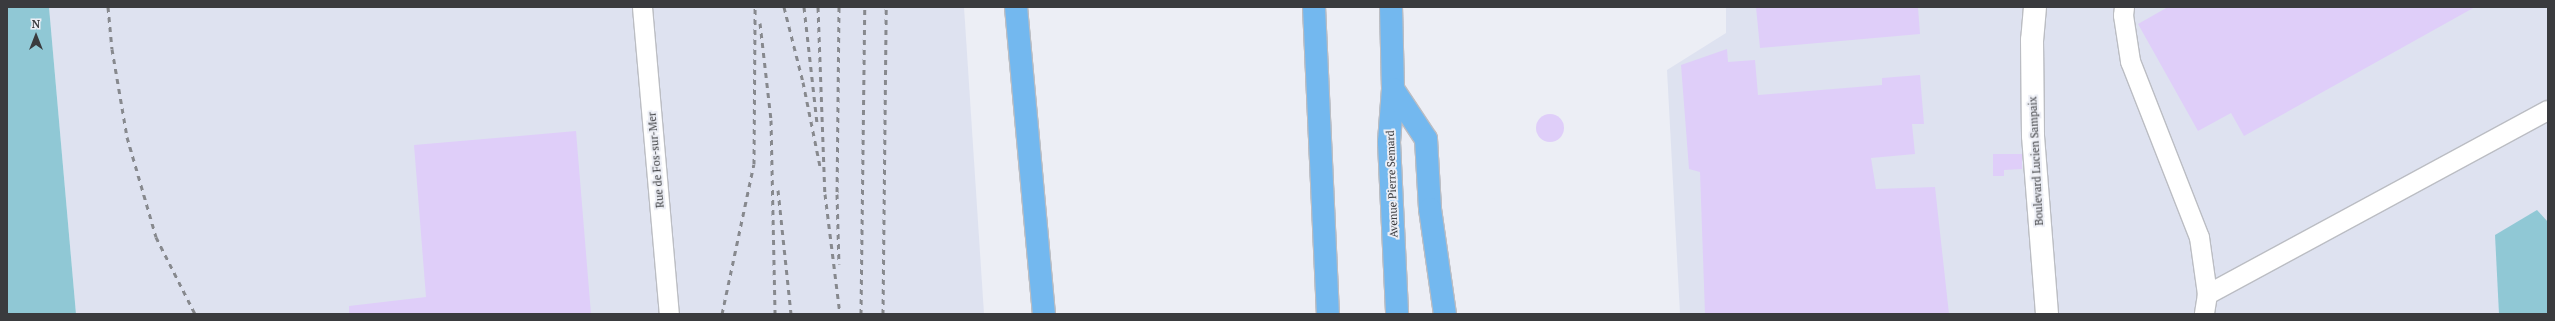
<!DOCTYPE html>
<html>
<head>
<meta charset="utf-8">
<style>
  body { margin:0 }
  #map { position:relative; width:2555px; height:321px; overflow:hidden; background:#eceef5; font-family:"PT Serif",serif }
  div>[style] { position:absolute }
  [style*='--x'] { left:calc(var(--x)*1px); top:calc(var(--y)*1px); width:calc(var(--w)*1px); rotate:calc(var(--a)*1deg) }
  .built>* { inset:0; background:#dee2f0 }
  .water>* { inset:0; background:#90c8d5 }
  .building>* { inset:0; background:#dfcef9 }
  .round { border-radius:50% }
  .roads { filter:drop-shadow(1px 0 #bbbdc3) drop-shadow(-1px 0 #bbbdc3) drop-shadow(0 1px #bbbdc3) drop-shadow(0 -1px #bbbdc3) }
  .lane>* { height:19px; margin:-9.5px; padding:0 9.5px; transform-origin:9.5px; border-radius:9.5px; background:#fff }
  .street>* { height:22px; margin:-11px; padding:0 11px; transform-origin:11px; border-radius:11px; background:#fff }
  .highway>* { height:22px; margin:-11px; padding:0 11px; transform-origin:11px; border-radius:11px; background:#73b8ef }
  .rail>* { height:3px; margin-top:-1.5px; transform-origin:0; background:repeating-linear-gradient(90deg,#87898e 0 5px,transparent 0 10px) }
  span { translate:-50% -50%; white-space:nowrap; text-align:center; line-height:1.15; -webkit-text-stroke:4px #eceef5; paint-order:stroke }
  .street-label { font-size:11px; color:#3a3b3e }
  .frame { position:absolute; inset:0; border:8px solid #3a3b3e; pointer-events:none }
  .north { position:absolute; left:16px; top:16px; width:40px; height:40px; -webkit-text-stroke:3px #eceef5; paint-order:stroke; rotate:0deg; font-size:11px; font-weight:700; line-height:16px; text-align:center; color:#3a3b3e }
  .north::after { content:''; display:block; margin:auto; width:14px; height:18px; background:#3a3b3e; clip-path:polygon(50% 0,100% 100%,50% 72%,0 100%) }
</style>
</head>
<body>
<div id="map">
  <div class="built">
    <i style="clip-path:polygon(49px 7px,964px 7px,984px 314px,76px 314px)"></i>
    <i style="clip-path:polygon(1726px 7px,2548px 7px,2548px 314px,1680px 314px,1667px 70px,1726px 33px)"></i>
  </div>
  <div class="water">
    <i style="clip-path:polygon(7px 7px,49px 7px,76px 314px,7px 314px)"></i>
    <i style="clip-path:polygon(2537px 210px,2548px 222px,2548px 314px,2499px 314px,2495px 235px)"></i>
  </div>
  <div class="building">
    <i style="clip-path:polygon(1756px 7px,1918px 7px,1920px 34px,1760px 48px)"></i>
    <i style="clip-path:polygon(2168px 7px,2475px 7px,2244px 136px,2231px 113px,2198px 131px,2138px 24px)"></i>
    <i style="clip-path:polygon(1727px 49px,1728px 62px,1755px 60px,1758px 95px,1882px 85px,1882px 78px,1920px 75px,1924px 124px,1912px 124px,1915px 154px,1871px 158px,1876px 189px,1935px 187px,1949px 314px,1705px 314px,1700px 172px,1689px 169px,1681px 65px)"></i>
    <i class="round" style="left:1536px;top:114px;width:28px;height:28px"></i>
    <i style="clip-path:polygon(576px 131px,591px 314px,349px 314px,349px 306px,426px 297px,414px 145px)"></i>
    <i style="clip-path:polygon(1993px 154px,2022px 154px,2022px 169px,2004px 170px,2004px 176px,1993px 176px)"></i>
  </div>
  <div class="roads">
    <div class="lane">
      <i style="--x:642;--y:7;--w:308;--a:85"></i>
      <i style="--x:2124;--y:7;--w:8;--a:97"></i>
      <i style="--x:2123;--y:15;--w:47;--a:81.3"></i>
      <i style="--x:2130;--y:61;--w:189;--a:68.6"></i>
      <i style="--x:2199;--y:237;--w:58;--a:82"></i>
      <i style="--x:2207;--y:294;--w:20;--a:99"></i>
      <i style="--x:2207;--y:294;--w:387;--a:-28.4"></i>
    </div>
    <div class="street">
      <i style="--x:2035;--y:7;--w:33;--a:95"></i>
      <i style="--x:2032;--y:40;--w:96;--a:89.4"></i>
      <i style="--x:2033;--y:136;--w:179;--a:85.5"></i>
    </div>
    <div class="highway">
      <i style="--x:1016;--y:7;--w:308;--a:84.8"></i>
      <i style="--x:1314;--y:7;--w:307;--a:87.4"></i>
      <i style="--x:1391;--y:7;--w:82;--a:88.6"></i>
      <i style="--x:1393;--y:89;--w:53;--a:94.3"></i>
      <i style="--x:1389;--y:142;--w:172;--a:87.3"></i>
      <i style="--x:1393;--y:89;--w:60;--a:56.6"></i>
      <i style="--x:1426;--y:139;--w:70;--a:86.7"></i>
      <i style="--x:1430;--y:209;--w:106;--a:81.9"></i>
    </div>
  </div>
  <div class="rail">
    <i style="--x:108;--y:7;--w:42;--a:84.6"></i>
    <i style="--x:112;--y:49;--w:89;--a:80.3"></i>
    <i style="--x:127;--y:137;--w:104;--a:73.8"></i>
    <i style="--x:156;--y:237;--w:86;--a:63.1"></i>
    <i style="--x:784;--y:7;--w:77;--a:75.8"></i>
    <i style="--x:803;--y:82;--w:86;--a:78.6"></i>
    <i style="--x:804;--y:7;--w:116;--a:83.6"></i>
    <i style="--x:818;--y:7;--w:187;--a:87.9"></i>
    <i style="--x:825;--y:194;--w:121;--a:82.9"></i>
    <i style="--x:839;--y:7;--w:187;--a:90.6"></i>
    <i style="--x:837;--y:194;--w:70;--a:88.4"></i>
    <i style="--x:760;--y:23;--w:98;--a:83.5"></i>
    <i style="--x:771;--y:120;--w:194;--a:88.8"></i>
    <i style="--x:778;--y:190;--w:125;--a:84"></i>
    <i style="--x:722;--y:314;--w:153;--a:-78"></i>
    <i style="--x:754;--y:164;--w:157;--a:-89.6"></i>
    <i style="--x:861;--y:314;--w:307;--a:-89.3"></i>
    <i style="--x:883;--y:314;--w:307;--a:-89.4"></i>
  </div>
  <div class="street-label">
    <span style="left:656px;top:160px;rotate:-95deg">Rue de Fos-sur-Mer</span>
    <span style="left:2036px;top:161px;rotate:-93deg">Boulevard Lucien Sampaix</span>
    <span style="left:1392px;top:184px;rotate:-92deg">Avenue Pierre Semard</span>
  </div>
  <div class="frame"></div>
  <div class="north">N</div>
</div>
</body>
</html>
